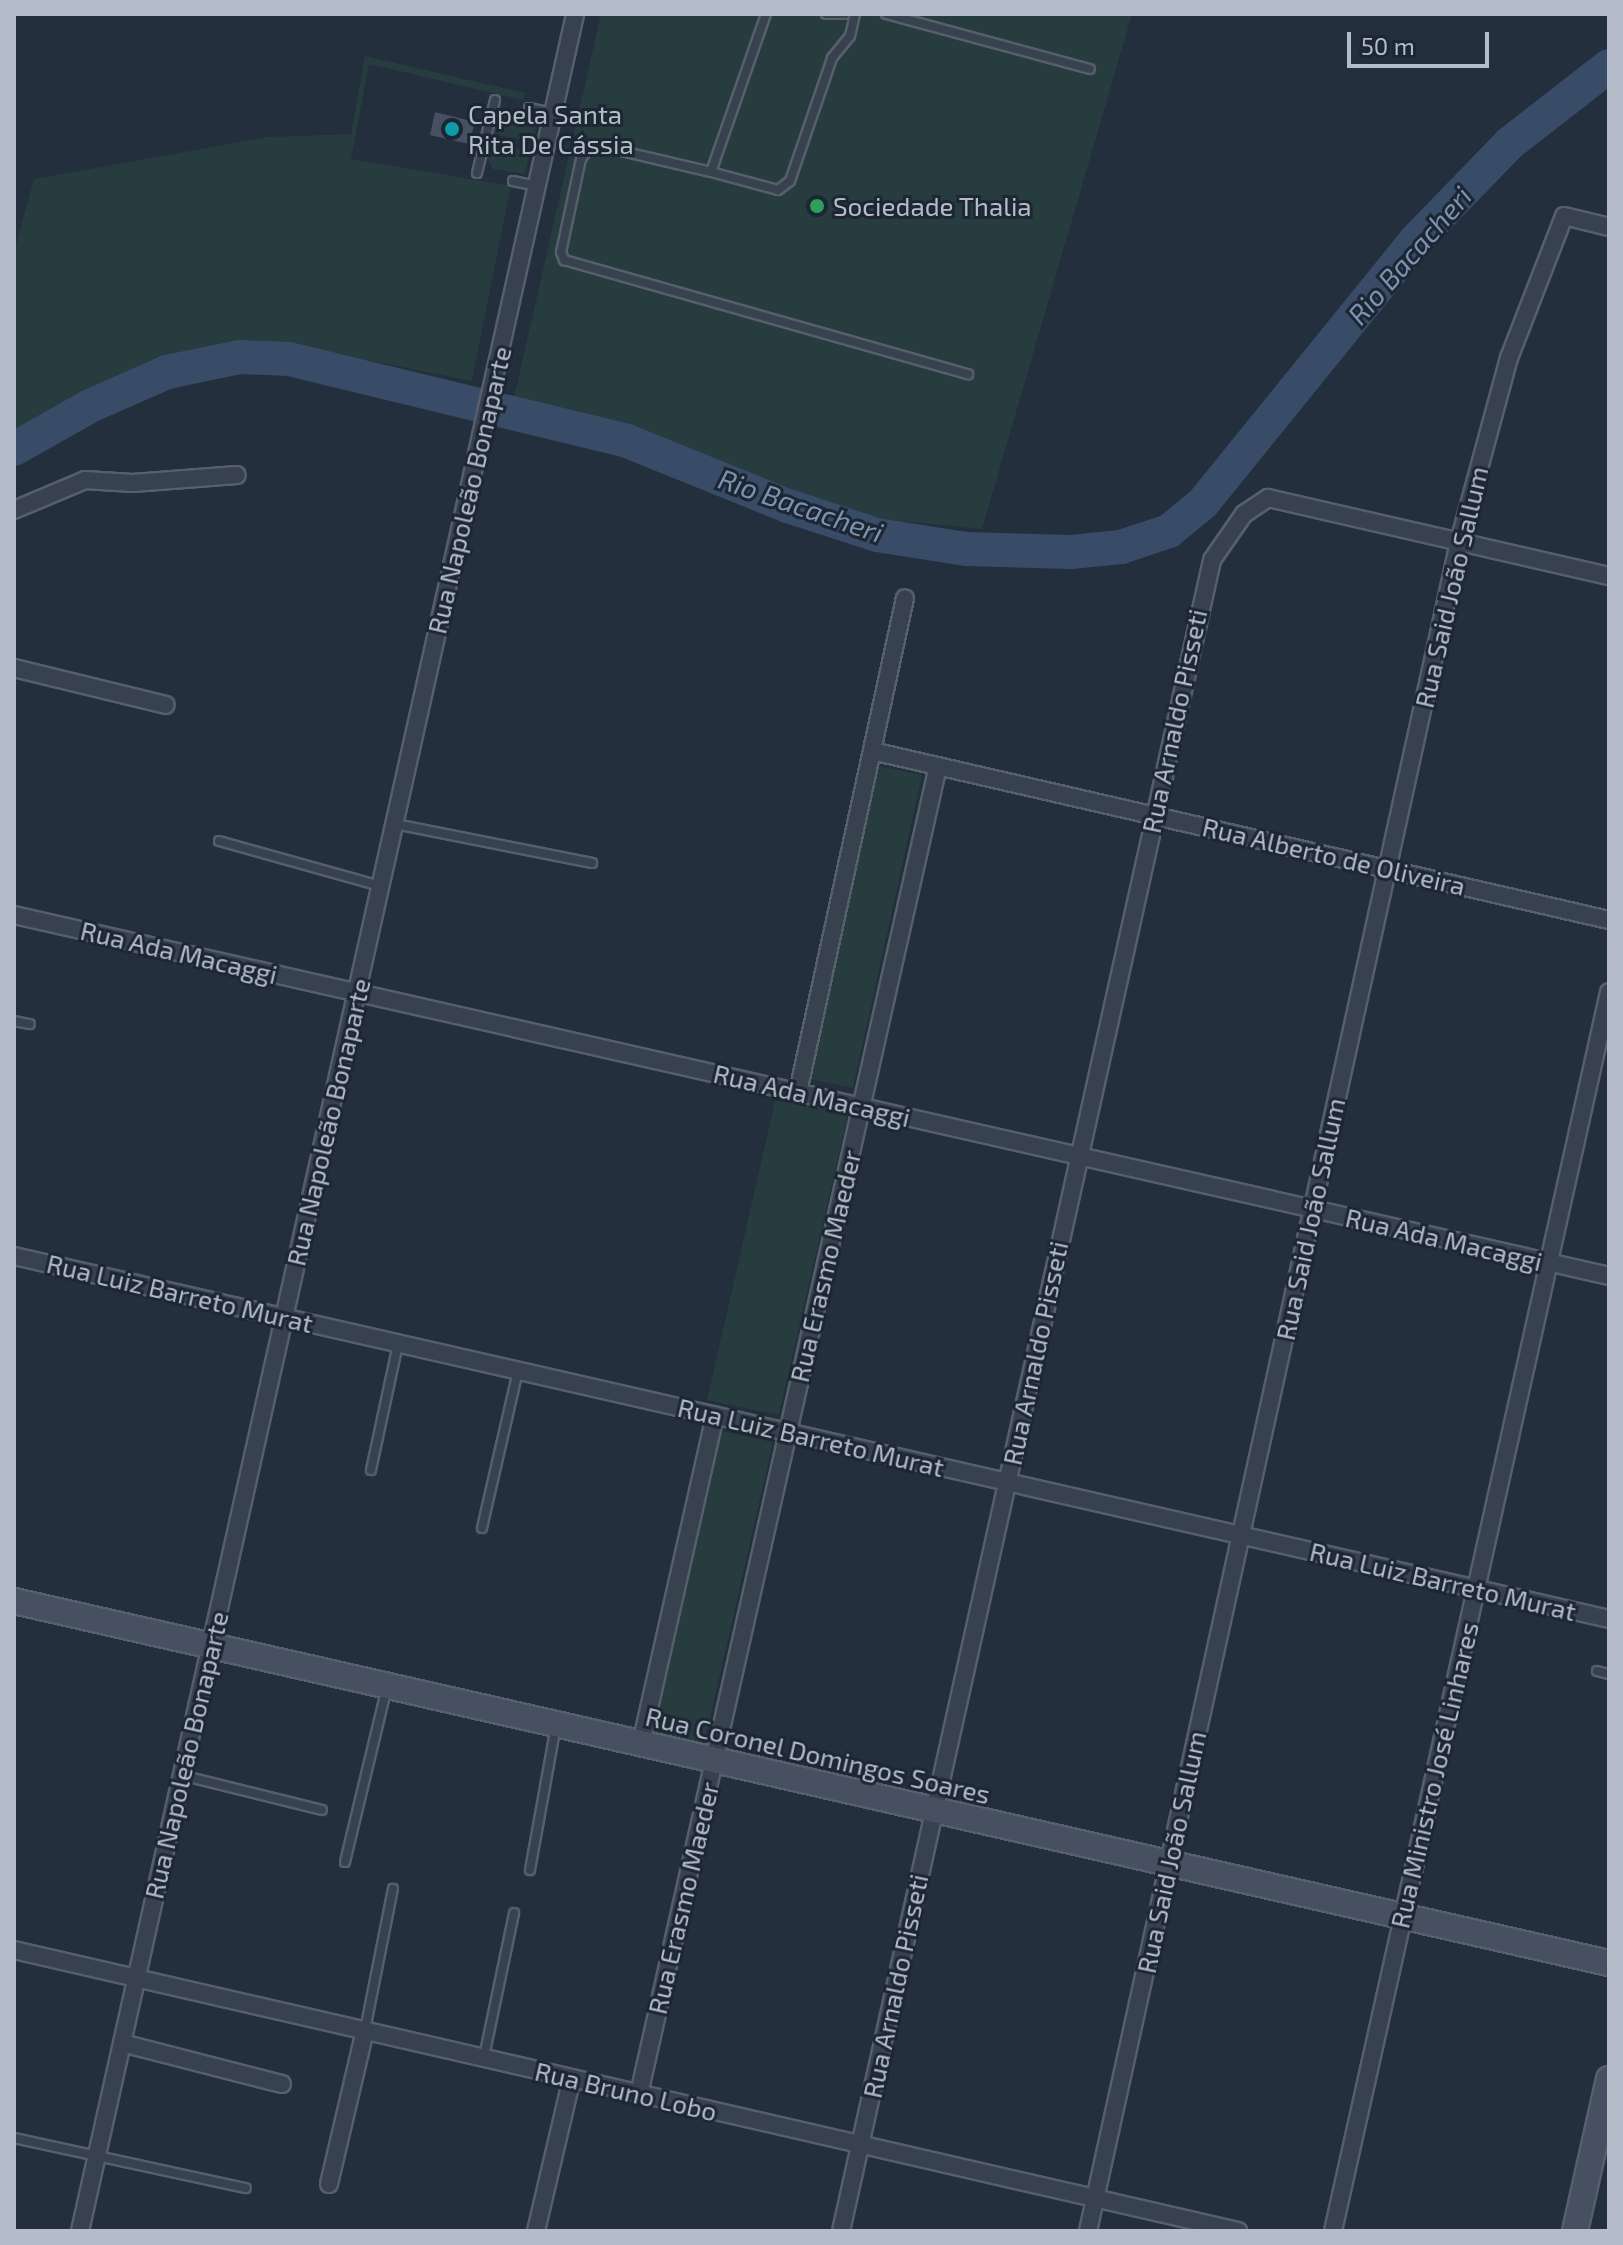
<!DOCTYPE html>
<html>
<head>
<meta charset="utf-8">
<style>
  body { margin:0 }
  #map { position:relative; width:1623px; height:2245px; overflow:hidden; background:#242f3e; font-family:"Exo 2",sans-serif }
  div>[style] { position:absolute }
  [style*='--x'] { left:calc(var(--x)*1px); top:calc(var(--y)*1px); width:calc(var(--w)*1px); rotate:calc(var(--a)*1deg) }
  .green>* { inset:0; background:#263c3f }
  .river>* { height:34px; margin:-17px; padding:0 17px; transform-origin:17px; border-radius:17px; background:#394c67 }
  .building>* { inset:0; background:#455162 }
  .path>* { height:3px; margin-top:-1.5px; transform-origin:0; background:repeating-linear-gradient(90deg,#44595c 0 6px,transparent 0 12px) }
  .roads { filter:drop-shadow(2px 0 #565f6c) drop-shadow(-2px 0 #565f6c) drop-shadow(0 2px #565f6c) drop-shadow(0 -2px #565f6c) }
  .lane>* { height:8px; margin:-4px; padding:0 4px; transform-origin:4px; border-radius:4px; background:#38414e }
  .street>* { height:16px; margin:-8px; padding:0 8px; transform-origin:8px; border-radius:8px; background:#38414e }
  .secondary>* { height:24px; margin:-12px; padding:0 12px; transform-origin:12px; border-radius:12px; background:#465061 }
  .dots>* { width:22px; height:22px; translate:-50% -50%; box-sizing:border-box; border:4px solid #1d2633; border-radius:50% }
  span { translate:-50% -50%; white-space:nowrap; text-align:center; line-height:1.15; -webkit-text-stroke:6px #1d2633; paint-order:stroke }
  .poi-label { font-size:26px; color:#b4bcc9 }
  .left { translate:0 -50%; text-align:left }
  .street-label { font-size:26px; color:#b4bcc9 }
  .water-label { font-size:28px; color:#7c92b1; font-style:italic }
  .frame { position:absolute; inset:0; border:16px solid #b4bcc9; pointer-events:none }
  .scale { position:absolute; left:1347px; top:32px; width:142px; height:36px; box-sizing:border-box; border:4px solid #b4bcc9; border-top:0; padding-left:10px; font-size:24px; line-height:28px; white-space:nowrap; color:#b4bcc9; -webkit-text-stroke:6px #1d2633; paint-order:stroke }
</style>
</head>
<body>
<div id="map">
  <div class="green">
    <i style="clip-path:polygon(601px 14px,1132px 14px,982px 529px,890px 520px,784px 495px,683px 448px,514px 398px)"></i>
    <i style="clip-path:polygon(365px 56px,525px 93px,523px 100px,369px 64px,351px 159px,511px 186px,472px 381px,291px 345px,103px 392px,14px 442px,14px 252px,34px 179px,268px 137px,351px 134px)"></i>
    <i style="clip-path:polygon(511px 109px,538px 118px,533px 141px,493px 134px,497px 118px)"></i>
    <i style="clip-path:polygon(491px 141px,530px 152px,525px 174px,493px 169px,488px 159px)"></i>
    <i style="clip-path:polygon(878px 766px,922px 775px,853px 1088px,809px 1079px)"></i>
    <i style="clip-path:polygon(776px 1097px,848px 1114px,779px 1415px,707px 1400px)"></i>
    <i style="clip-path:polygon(722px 1431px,773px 1442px,703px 1749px,653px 1738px)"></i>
  </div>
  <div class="river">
    <i style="--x:14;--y:449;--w:87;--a:-29.5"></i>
    <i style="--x:90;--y:406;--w:84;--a:-23.8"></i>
    <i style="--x:167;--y:372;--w:75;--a:-11.6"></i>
    <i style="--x:240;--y:357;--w:49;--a:2.3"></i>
    <i style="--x:289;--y:359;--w:348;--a:13.6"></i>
    <i style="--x:627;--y:441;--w:174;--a:22"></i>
    <i style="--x:788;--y:506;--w:94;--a:18"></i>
    <i style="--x:877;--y:535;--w:90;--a:8.9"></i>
    <i style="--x:966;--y:549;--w:105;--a:1.6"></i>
    <i style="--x:1071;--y:552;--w:50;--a:-5.7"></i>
    <i style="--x:1121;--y:547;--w:51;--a:-18.4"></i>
    <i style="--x:1169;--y:531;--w:44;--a:-39.5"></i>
    <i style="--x:1203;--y:503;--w:337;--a:-51"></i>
    <i style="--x:1415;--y:241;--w:136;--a:-45.9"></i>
    <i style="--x:1510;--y:143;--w:125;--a:-37.9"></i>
  </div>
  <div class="building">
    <i style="clip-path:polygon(435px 112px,475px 122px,469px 144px,430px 135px)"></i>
  </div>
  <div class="path">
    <i style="--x:497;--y:139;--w:33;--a:12"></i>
  </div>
  <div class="roads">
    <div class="lane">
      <i style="--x:766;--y:14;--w:167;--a:109.2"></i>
      <i style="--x:711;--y:172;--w:69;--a:15"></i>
      <i style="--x:778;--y:190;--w:15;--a:-37"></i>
      <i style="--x:790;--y:181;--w:130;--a:-71.1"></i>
      <i style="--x:832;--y:58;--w:28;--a:-51"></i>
      <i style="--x:850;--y:36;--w:23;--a:-77"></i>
      <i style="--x:826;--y:14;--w:19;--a:0"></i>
      <i style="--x:886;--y:14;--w:211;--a:15.1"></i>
      <i style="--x:529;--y:108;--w:24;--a:12"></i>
      <i style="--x:711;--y:172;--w:118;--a:-166.8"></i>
      <i style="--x:596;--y:145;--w:9;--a:159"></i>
      <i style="--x:588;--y:148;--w:13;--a:122"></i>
      <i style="--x:581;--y:159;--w:95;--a:102.1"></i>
      <i style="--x:561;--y:252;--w:9;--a:69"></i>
      <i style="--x:564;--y:260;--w:420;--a:15.8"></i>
      <i style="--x:477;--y:173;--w:75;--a:-76.1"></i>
      <i style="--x:513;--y:181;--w:25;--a:12"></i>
      <i style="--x:395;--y:824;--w:201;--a:11.2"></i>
      <i style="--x:219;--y:841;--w:167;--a:15.6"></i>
      <i style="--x:14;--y:1021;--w:16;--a:11"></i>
      <i style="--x:371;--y:1470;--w:129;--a:-77.9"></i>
      <i style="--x:482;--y:1528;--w:161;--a:-77.1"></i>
      <i style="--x:1597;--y:1671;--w:12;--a:14"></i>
      <i style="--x:181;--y:1775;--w:145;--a:13.9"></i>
      <i style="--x:345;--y:1862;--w:180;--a:-76.5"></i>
      <i style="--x:530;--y:1870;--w:147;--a:-79.8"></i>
      <i style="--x:365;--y:2030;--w:144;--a:-78.8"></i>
      <i style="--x:484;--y:2057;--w:147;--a:-78.2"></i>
      <i style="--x:14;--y:2138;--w:237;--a:12.2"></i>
    </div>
    <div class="street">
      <i style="--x:14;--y:510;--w:77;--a:-22.9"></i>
      <i style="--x:85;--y:480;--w:48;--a:3.6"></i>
      <i style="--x:133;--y:483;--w:104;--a:-4.4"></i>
      <i style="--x:14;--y:668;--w:156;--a:13.7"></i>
      <i style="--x:872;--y:751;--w:756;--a:12.92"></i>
      <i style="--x:14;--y:915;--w:1635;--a:12.75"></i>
      <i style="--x:798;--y:1092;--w:505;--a:-77.78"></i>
      <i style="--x:14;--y:1256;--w:1636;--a:12.82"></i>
      <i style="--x:641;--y:1744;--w:337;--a:-77.3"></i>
      <i style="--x:14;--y:1950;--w:1256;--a:12.93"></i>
      <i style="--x:122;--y:2043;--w:165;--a:14.4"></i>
      <i style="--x:639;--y:2094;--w:1361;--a:-77.31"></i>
      <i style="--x:329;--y:2184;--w:157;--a:-76.8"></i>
      <i style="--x:80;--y:2231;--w:2272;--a:-77.41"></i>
      <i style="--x:536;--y:2231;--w:157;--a:-76.8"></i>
      <i style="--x:841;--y:2231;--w:1712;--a:-77.48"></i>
      <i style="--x:1212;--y:560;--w:56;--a:-55.2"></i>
      <i style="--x:1244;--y:514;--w:29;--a:-34"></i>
      <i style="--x:1268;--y:498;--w:350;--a:12.9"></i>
      <i style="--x:1088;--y:2231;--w:1729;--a:-77.61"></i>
      <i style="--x:1459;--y:542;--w:191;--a:-74.8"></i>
      <i style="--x:1509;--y:358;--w:152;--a:-68.8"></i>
      <i style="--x:1564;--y:216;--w:46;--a:13.7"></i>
      <i style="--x:1333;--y:2231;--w:1269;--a:-77.44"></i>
    </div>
    <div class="secondary">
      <i style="--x:14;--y:1601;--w:1636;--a:12.79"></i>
      <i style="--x:1575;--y:2231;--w:156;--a:-77.4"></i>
    </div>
  </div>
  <div class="dots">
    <i style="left:452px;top:129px;background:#0f9aa8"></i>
    <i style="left:817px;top:206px;background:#2e9e5b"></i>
  </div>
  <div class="poi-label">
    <span class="left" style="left:468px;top:129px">Capela Santa<br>Rita De Cássia</span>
    <span class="left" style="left:833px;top:206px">Sociedade Thalia</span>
  </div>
  <div class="street-label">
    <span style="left:469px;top:490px;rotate:-77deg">Rua Napoleão Bonaparte</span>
    <span style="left:1451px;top:587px;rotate:-77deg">Rua Said João Sallum</span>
    <span style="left:1174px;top:721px;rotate:-78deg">Rua Arnaldo Pisseti</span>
    <span style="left:1334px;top:856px;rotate:13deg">Rua Alberto de Oliveira</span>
    <span style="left:179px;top:952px;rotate:13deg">Rua Ada Macaggi</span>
    <span style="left:812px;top:1095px;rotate:13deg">Rua Ada Macaggi</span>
    <span style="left:328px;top:1122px;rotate:-77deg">Rua Napoleão Bonaparte</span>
    <span style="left:1310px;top:1219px;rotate:-78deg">Rua Said João Sallum</span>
    <span style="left:1444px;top:1239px;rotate:13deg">Rua Ada Macaggi</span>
    <span style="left:825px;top:1266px;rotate:-77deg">Rua Erasmo Maeder</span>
    <span style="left:180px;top:1293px;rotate:13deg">Rua Luiz Barreto Murat</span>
    <span style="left:1035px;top:1353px;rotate:-78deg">Rua Arnaldo Pisseti</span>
    <span style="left:811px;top:1437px;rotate:13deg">Rua Luiz Barreto Murat</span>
    <span style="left:1443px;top:1581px;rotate:13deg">Rua Luiz Barreto Murat</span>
    <span style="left:186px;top:1755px;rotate:-77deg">Rua Napoleão Bonaparte</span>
    <span style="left:818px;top:1755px;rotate:13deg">Rua Coronel Domingos Soares</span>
    <span style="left:1434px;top:1775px;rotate:-77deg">Rua Ministro José Linhares</span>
    <span style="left:1171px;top:1852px;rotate:-78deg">Rua Said João Sallum</span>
    <span style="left:683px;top:1898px;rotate:-77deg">Rua Erasmo Maeder</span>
    <span style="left:895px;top:1986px;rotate:-78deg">Rua Arnaldo Pisseti</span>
    <span style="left:626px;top:2091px;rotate:13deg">Rua Bruno Lobo</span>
  </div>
  <div class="water-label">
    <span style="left:1409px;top:255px;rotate:-49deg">Rio Bacacheri</span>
    <span style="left:801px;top:505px;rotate:19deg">Rio Bacacheri</span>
  </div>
  <div class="frame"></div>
  <div class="scale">50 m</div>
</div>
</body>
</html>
